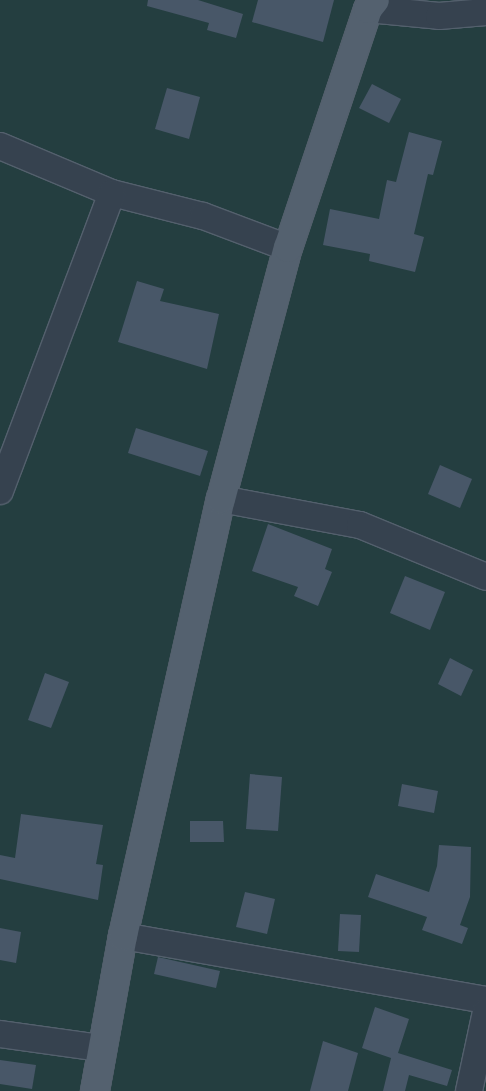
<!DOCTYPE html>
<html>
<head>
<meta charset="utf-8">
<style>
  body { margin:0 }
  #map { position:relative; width:486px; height:1091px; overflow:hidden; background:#22303f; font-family:"Noto Sans",sans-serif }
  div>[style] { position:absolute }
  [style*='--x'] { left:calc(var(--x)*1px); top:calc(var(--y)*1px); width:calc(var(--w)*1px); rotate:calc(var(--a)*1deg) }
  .green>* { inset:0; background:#243e40 }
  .building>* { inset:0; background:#485768 }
  .roads { filter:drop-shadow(1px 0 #54606d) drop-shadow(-1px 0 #54606d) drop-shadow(0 1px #54606d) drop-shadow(0 -1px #54606d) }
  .minor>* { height:26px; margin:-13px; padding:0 13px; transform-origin:13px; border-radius:13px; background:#36424f }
  .major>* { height:28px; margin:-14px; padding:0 14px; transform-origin:14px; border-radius:14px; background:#54616f }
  span { translate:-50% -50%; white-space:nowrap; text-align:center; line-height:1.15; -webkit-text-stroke:5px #1b2733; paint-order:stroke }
</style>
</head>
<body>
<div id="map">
  <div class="green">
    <i style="clip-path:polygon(0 0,486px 0,486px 1091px,0 1091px)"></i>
  </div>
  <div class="building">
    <i style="clip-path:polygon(148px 0,198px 0,243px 14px,236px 38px,207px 30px,209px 23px,147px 6px)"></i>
    <i style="clip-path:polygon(258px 0,334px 0,323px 42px,252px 22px)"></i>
    <i style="clip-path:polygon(372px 84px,401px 99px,389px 123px,359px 108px)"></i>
    <i style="clip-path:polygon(167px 88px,200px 97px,189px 139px,155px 129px)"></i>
    <i style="clip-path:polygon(409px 132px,442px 141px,433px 175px,428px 174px,414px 234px,424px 237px,415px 272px,369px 261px,370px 254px,323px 245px,330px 209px,379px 219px,387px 180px,396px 182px)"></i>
    <i style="clip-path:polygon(137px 281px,164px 289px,160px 301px,219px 314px,207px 369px,118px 342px)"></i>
    <i style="clip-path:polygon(136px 428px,208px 451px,200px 476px,128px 453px)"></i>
    <i style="clip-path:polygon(440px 465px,472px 479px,460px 508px,428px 494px)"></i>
    <i style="clip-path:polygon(268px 524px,332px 549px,325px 569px,332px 572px,318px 606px,294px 596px,298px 587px,252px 571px)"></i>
    <i style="clip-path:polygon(405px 576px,445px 592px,430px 630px,390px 613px)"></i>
    <i style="clip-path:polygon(450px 658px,473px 670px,461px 696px,438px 684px)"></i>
    <i style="clip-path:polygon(45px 673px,69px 682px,51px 728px,28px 720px)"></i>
    <i style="clip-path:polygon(250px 774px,282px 777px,278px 831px,246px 829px)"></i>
    <i style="clip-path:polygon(402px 784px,438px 791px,434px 813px,398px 806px)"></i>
    <i style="clip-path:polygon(21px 814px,103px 825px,96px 864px,103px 865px,98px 900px,0 879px,0 855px,15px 858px)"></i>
    <i style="clip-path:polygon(190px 821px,223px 821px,224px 842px,190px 842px)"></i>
    <i style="clip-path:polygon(439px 845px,471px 847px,470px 897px,460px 925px,468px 928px,462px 944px,422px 930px,427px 917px,368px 897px,376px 874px,429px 892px,437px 866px)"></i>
    <i style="clip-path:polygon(245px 892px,275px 899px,267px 934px,236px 927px)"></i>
    <i style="clip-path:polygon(340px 914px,361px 915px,359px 952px,338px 951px)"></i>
    <i style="clip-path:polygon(0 928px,21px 932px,16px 963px,0 960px)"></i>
    <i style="clip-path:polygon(158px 957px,220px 971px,216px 988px,154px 974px)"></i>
    <i style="clip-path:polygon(375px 1007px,409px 1019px,398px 1053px,452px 1070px,447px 1086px,409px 1075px,405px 1091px,383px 1091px,391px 1058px,362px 1048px)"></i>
    <i style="clip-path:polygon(323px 1041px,358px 1053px,348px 1091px,310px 1091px)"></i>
    <i style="clip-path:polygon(0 1060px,36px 1065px,32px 1089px,0 1084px)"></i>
  </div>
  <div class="roads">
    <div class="minor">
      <i style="--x:368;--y:9;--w:71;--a:5.6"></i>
      <i style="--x:439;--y:16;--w:47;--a:-4.9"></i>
      <i style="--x:0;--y:146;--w:121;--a:22.8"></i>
      <i style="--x:112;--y:193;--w:94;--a:14.2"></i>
      <i style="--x:203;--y:216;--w:91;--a:20.6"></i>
      <i style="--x:0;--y:491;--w:318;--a:-69.4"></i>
      <i style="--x:221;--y:499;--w:141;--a:10.6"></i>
      <i style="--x:360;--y:525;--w:136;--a:22.4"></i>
      <i style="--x:123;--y:936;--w:369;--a:10"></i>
      <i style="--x:0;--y:1034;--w:102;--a:7.9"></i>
      <i style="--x:469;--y:1091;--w:81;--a:-77.9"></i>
    </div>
    <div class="major">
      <i style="--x:95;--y:1091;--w:158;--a:-79.8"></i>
      <i style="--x:123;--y:936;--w:448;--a:-77.4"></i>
      <i style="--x:221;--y:499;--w:260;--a:-75.1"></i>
      <i style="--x:288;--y:248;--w:252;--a:-71.5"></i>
      <i style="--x:368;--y:9;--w:11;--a:-52"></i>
    </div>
  </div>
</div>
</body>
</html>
